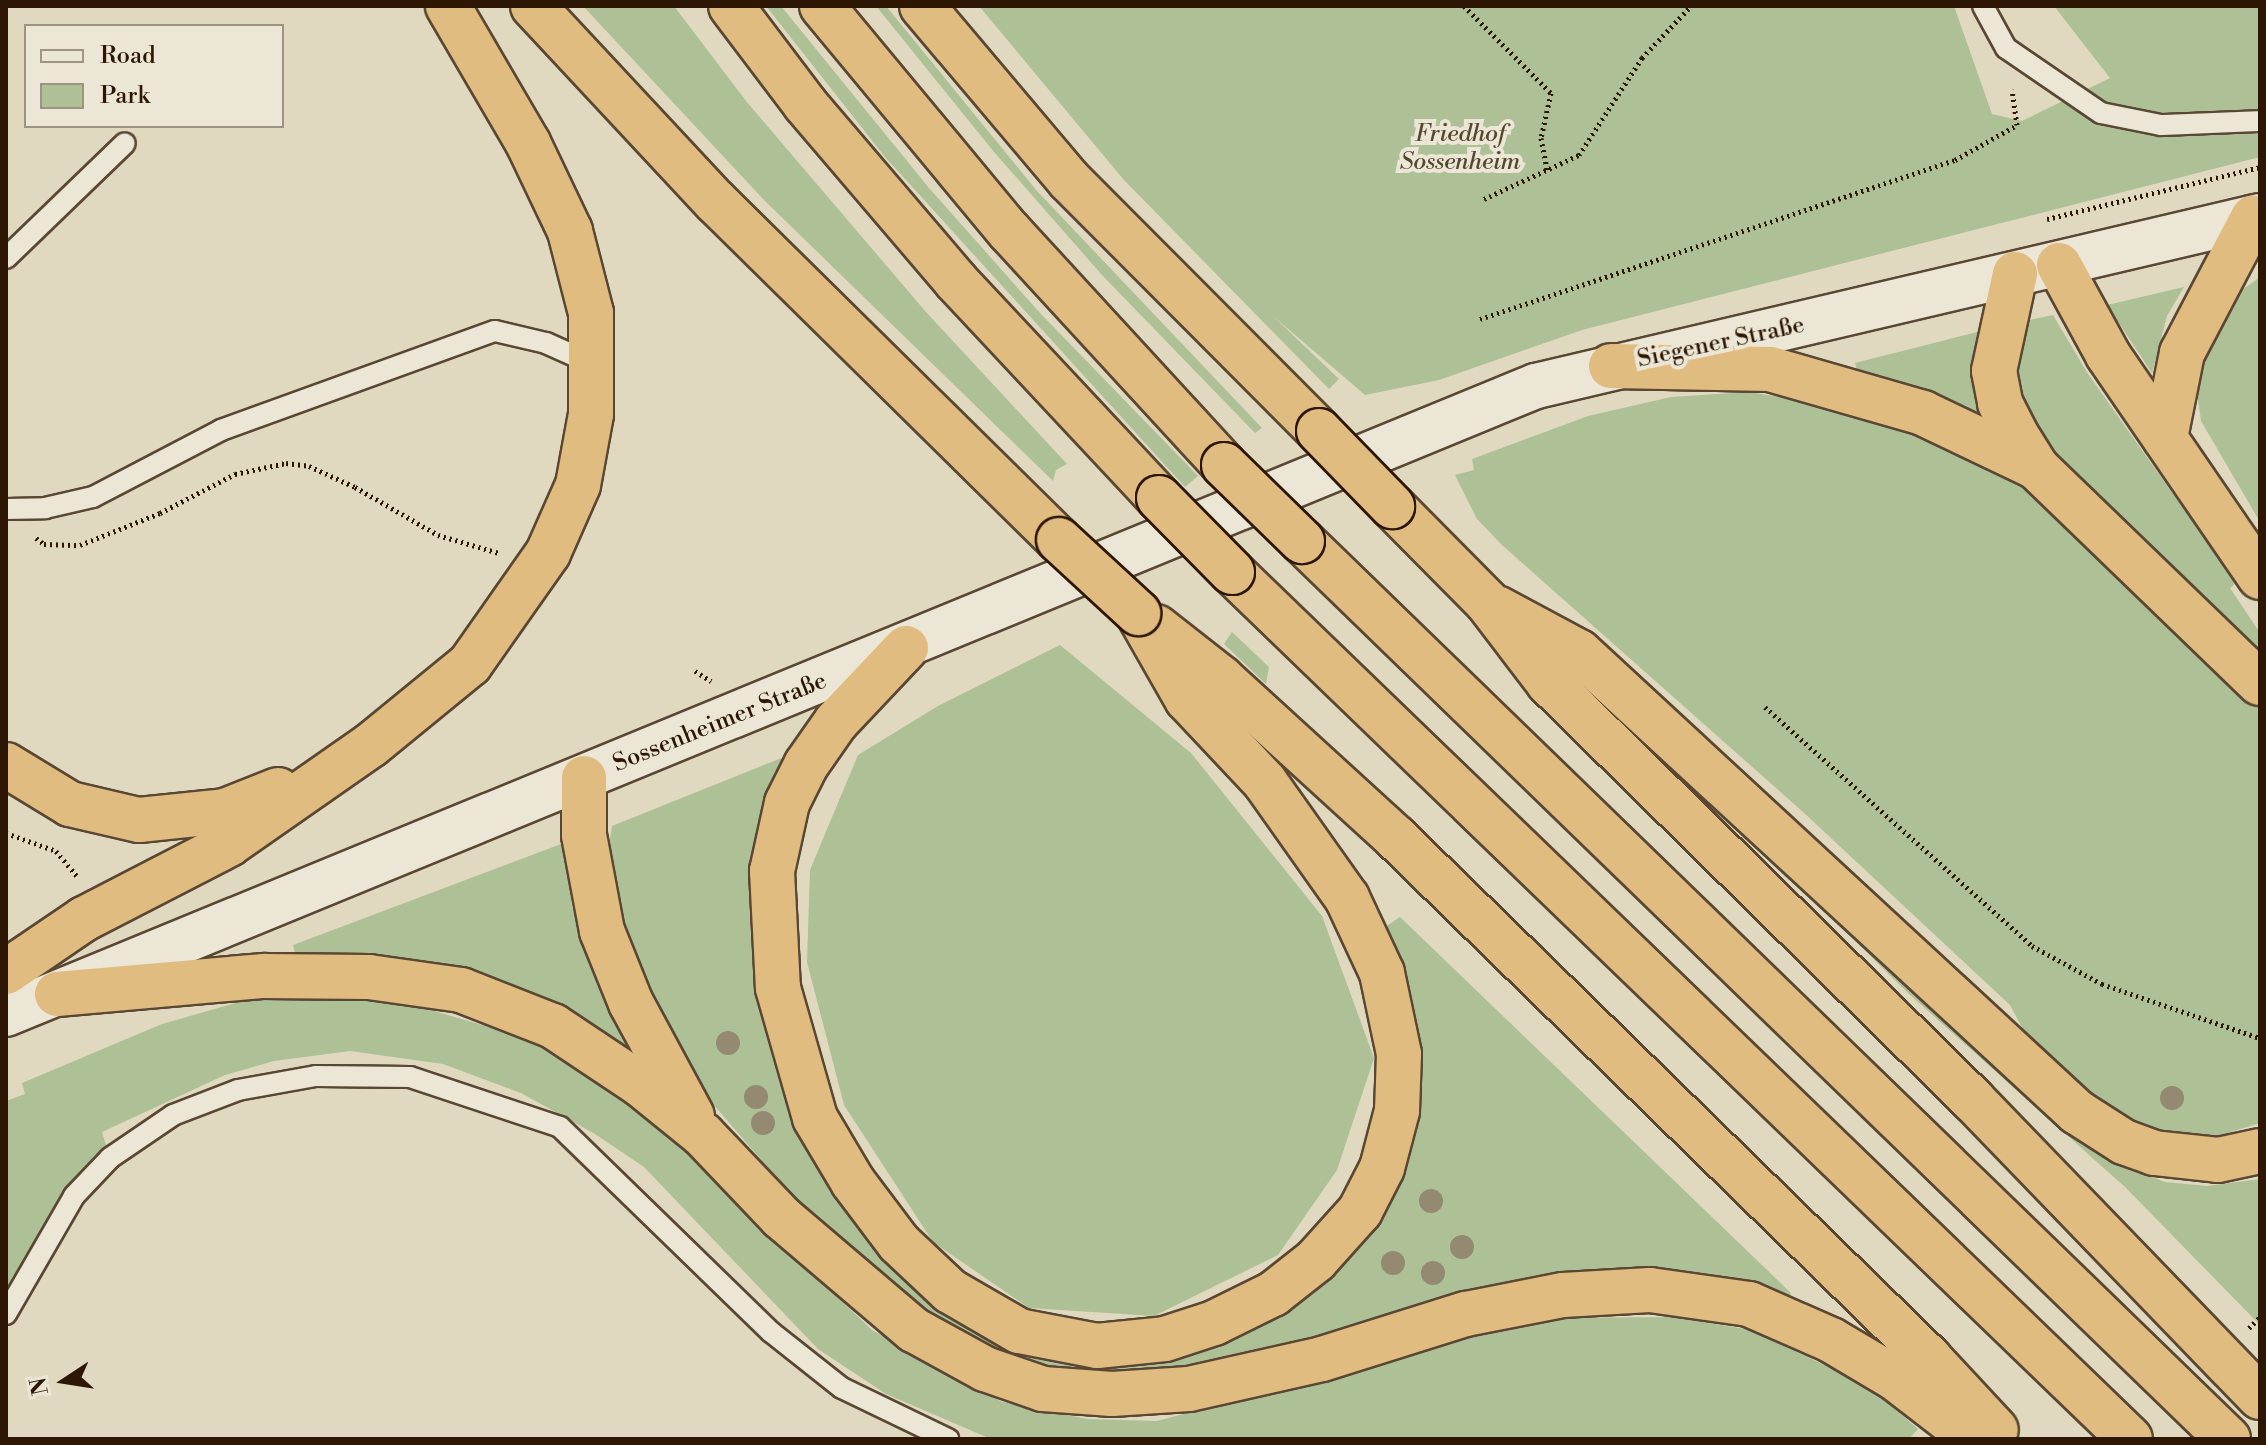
<!DOCTYPE html>
<html>
<head>
<meta charset="utf-8">
<style>
  body { margin:0 }
  #map { position:relative; width:2266px; height:1445px; overflow:hidden; background:#e0d9c0; font-family:"Libre Bodoni",serif }
  div>[style] { position:absolute }
  [style*='--x'] { left:calc(var(--x)*1px); top:calc(var(--y)*1px); width:calc(var(--w)*1px); rotate:calc(var(--a)*1deg) }
  .green>* { inset:0; background:#adc096 }
  .path>* { height:5px; margin-top:-2.5px; transform-origin:0; background:repeating-linear-gradient(90deg,#2e1604 0 2px,transparent 0 6px) }
  .roads { filter:drop-shadow(2px 0 #5a4733) drop-shadow(-2px 0 #5a4733) drop-shadow(0 2px #5a4733) drop-shadow(0 -2px #5a4733) }
  .lane>* { height:20px; margin:-10px; padding:0 10px; transform-origin:10px; border-radius:10px; background:#ebe6d6 }
  .secondary>* { height:44px; margin:-22px; padding:0 22px; transform-origin:22px; border-radius:22px; background:#ebe6d6 }
  .highway>* { height:44px; margin:-22px; padding:0 22px; transform-origin:22px; border-radius:22px; background:#e0bc80 }
  .bridges { filter:drop-shadow(2px 0 #2e1604) drop-shadow(-2px 0 #2e1604) drop-shadow(0 2px #2e1604) drop-shadow(0 -2px #2e1604) }
  .highway-bridge>* { height:44px; margin:-22px; padding:0 22px; transform-origin:22px; border-radius:22px; background:#e0bc80 }
  .trees>* { width:24px; height:24px; margin:-12px; border-radius:50%; background:#938a71 }
  span { translate:-50% -50%; white-space:nowrap; text-align:center; line-height:1.15; -webkit-text-stroke:8px #ebe6d6; paint-order:stroke }
  .park-label { font-size:24px; color:#544930; font-style:italic }
  .street-label { font-size:24px; color:#2e1604 }
  .frame { position:absolute; inset:0; border:8px solid #2e1604; pointer-events:none }
  .legend { position:absolute; left:24px; top:24px; width:260px; height:104px; box-sizing:border-box; background:#ebe6d6; border:2px solid #9f9382; margin:0; padding:10px 14px; list-style:none; font-size:24px; color:#2e1604 }
  .legend li { display:flex; align-items:center; gap:16px; height:40px }
  .legend b { width:40px; border:2px solid #9f9382 }
  .north { position:absolute; left:24px; top:1341px; width:80px; height:80px; -webkit-text-stroke:6px #ebe6d6; paint-order:stroke; rotate:258deg; font-size:22px; font-weight:700; line-height:32px; text-align:center; color:#2e1604 }
  .north::after { content:''; display:block; margin:auto; width:28px; height:36px; background:#2e1604; clip-path:polygon(50% 0,100% 100%,50% 72%,0 100%) }
</style>
</head>
<body>
<div id="map">
  <div class="green">
    <i style="clip-path:polygon(583px 6px,674px 6px,746px 101px,926px 312px,1067px 464px,1056px 470px,1053px 481px,765px 201px)"></i>
    <i style="clip-path:polygon(766px 6px,781px 6px,929px 188px,1040px 313px,1198px 476px,1185px 487px,885px 157px)"></i>
    <i style="clip-path:polygon(876px 6px,886px 6px,1037px 191px,1262px 428px,1255px 433px,1102px 275px,994px 152px)"></i>
    <i style="clip-path:polygon(979px 6px,1954px 6px,1992px 114px,2022px 121px,2110px 78px,2054px 6px,2260px 6px,2260px 157px,1582px 330px,1439px 380px,1365px 395px,1273px 316px,1339px 379px,1329px 389px,1124px 180px)"></i>
    <i style="clip-path:polygon(2260px 277px,2260px 522px,2201px 421px,2197px 392px,2202px 356px,2215px 325px,2242px 290px)"></i>
    <i style="clip-path:polygon(2184px 287px,2167px 316px,2152px 373px,2107px 305px)"></i>
    <i style="clip-path:polygon(2053px 315px,2088px 374px,2236px 583px,2230px 588px,2260px 633px,2260px 660px,2073px 478px,2030px 426px,2014px 388px,2011px 354px,2025px 321px)"></i>
    <i style="clip-path:polygon(1981px 331px,1991px 427px,1859px 377px,1855px 363px)"></i>
    <i style="clip-path:polygon(1749px 392px,1882px 413px,1999px 466px,2058px 510px,2260px 705px,2260px 1123px,2214px 1137px,2167px 1133px,2119px 1115px,2060px 1068px,2025px 1033px,2010px 1005px,1803px 812px,1502px 545px,1477px 519px,1455px 475px,1474px 470px,1472px 459px,1588px 416px,1671px 397px)"></i>
    <i style="clip-path:polygon(1232px 632px,1269px 667px,1266px 684px,1224px 644px)"></i>
    <i style="clip-path:polygon(1060px 645px,1191px 753px,1322px 916px,1374px 1058px,1337px 1170px,1278px 1255px,1154px 1316px,1029px 1308px,933px 1242px,844px 1105px,807px 962px,810px 870px,858px 755px,938px 706px)"></i>
    <i style="clip-path:polygon(789px 755px,756px 847px,753px 941px,763px 997px,850px 1207px,1097px 1363px,1372px 1230px,1409px 1155px,1418px 1104px,1419px 1052px,1399px 957px,1385px 927px,1400px 917px,1790px 1292px,1793px 1301px,1727px 1285px,1312px 1342px,1203px 1368px,1067px 1375px,1008px 1360px,956px 1334px,903px 1296px,800px 1205px,713px 1104px,654px 1005px,605px 871px,612px 826px)"></i>
    <i style="clip-path:polygon(561px 844px,566px 846px,572px 907px,631px 1053px,296px 957px,293px 945px)"></i>
    <i style="clip-path:polygon(1783px 870px,2120px 1165px,2165px 1182px,2207px 1186px,2260px 1179px,2260px 1325px,2125px 1187px,1909px 994px)"></i>
    <i style="clip-path:polygon(257px 997px,394px 999px,529px 1039px,652px 1120px,872px 1330px,1002px 1402px,1087px 1419px,1157px 1421px,1545px 1318px,1678px 1317px,1750px 1330px,1831px 1368px,1881px 1397px,1918px 1429px,1909px 1439px,991px 1439px,886px 1394px,818px 1349px,644px 1167px,595px 1134px,521px 1093px,443px 1064px,350px 1051px,274px 1061px,225px 1075px,102px 1132px,110px 1158px,6px 1314px,6px 1101px,25px 1094px,22px 1083px,162px 1024px)"></i>
  </div>
  <div class="path">
    <i style="--x:1464;--y:6;--w:123;--a:45"></i>
    <i style="--x:1551;--y:93;--w:46;--a:102.5"></i>
    <i style="--x:1541;--y:138;--w:33;--a:79"></i>
    <i style="--x:1484;--y:199;--w:105;--a:-24.9"></i>
    <i style="--x:1579;--y:155;--w:116;--a:-57"></i>
    <i style="--x:1642;--y:58;--w:71;--a:-46.7"></i>
    <i style="--x:2047;--y:219;--w:219;--a:-13.7"></i>
    <i style="--x:1480;--y:319;--w:501;--a:-18.51"></i>
    <i style="--x:1955;--y:160;--w:71;--a:-29.4"></i>
    <i style="--x:2017;--y:125;--w:36;--a:-98"></i>
    <i style="--x:36;--y:538;--w:10;--a:37"></i>
    <i style="--x:44;--y:544;--w:36;--a:2"></i>
    <i style="--x:80;--y:545;--w:86;--a:-21.8"></i>
    <i style="--x:160;--y:513;--w:85;--a:-27.5"></i>
    <i style="--x:235;--y:474;--w:52;--a:-12.2"></i>
    <i style="--x:286;--y:463;--w:23;--a:7"></i>
    <i style="--x:309;--y:466;--w:51;--a:24.5"></i>
    <i style="--x:355;--y:487;--w:96;--a:30"></i>
    <i style="--x:438;--y:535;--w:64;--a:16.4"></i>
    <i style="--x:695;--y:671;--w:19;--a:32"></i>
    <i style="--x:1765;--y:707;--w:358;--a:41.8"></i>
    <i style="--x:2032;--y:946;--w:80;--a:28.5"></i>
    <i style="--x:2102;--y:984;--w:167;--a:18.9"></i>
    <i style="--x:6;--y:833;--w:53;--a:19.8"></i>
    <i style="--x:56;--y:851;--w:34;--a:50"></i>
    <i style="--x:2249;--y:1328;--w:16;--a:-45"></i>
  </div>
  <div class="roads">
    <div class="lane">
      <i style="--x:1983;--y:6;--w:48;--a:61.3"></i>
      <i style="--x:2006;--y:48;--w:115;--a:34.4"></i>
      <i style="--x:2101;--y:113;--w:61;--a:11.3"></i>
      <i style="--x:2161;--y:125;--w:99;--a:-2.3"></i>
      <i style="--x:6;--y:258;--w:165;--a:-44"></i>
      <i style="--x:6;--y:509;--w:39;--a:-1"></i>
      <i style="--x:45;--y:508;--w:49;--a:-12.9"></i>
      <i style="--x:93;--y:497;--w:144;--a:-27.6"></i>
      <i style="--x:221;--y:430;--w:291;--a:-19.9"></i>
      <i style="--x:495;--y:331;--w:52;--a:13.2"></i>
      <i style="--x:546;--y:343;--w:51;--a:24.1"></i>
      <i style="--x:6;--y:1314;--w:136;--a:-60"></i>
      <i style="--x:74;--y:1196;--w:52;--a:-46.5"></i>
      <i style="--x:110;--y:1158;--w:76;--a:-34.3"></i>
      <i style="--x:173;--y:1115;--w:70;--a:-21"></i>
      <i style="--x:238;--y:1090;--w:79;--a:-10.2"></i>
      <i style="--x:316;--y:1076;--w:94;--a:0.6"></i>
      <i style="--x:410;--y:1077;--w:158;--a:18.4"></i>
      <i style="--x:560;--y:1127;--w:294;--a:44.2"></i>
      <i style="--x:771;--y:1332;--w:90;--a:38.3"></i>
      <i style="--x:842;--y:1388;--w:118;--a:25.7"></i>
    </div>
    <div class="secondary">
      <i style="--x:6;--y:1014;--w:1654;--a:-22.32"></i>
      <i style="--x:1536;--y:386;--w:744;--a:-13.21"></i>
    </div>
    <div class="highway">
      <i style="--x:533;--y:6;--w:268;--a:47"></i>
      <i style="--x:716;--y:202;--w:482;--a:44.6"></i>
      <i style="--x:731;--y:6;--w:123;--a:52.9"></i>
      <i style="--x:805;--y:104;--w:233;--a:49.5"></i>
      <i style="--x:956;--y:281;--w:297;--a:46.9"></i>
      <i style="--x:822;--y:6;--w:293;--a:50.3"></i>
      <i style="--x:1009;--y:231;--w:318;--a:47.4"></i>
      <i style="--x:922;--y:6;--w:228;--a:49.8"></i>
      <i style="--x:1069;--y:180;--w:354;--a:45.1"></i>
      <i style="--x:2059;--y:265;--w:102;--a:61.4"></i>
      <i style="--x:2108;--y:355;--w:269;--a:55.6"></i>
      <i style="--x:2015;--y:274;--w:99;--a:102.2"></i>
      <i style="--x:1994;--y:371;--w:33;--a:79"></i>
      <i style="--x:2000;--y:403;--w:34;--a:63"></i>
      <i style="--x:2015;--y:433;--w:40;--a:58"></i>
      <i style="--x:2036;--y:467;--w:311;--a:44"></i>
      <i style="--x:1611;--y:366;--w:159;--a:1.1"></i>
      <i style="--x:1770;--y:369;--w:159;--a:16"></i>
      <i style="--x:1923;--y:413;--w:125;--a:25.5"></i>
      <i style="--x:2165;--y:438;--w:87;--a:-78.7"></i>
      <i style="--x:2182;--y:353;--w:153;--a:-62.3"></i>
      <i style="--x:1392;--y:506;--w:135;--a:45.3"></i>
      <i style="--x:1487;--y:602;--w:102;--a:52.6"></i>
      <i style="--x:1549;--y:683;--w:595;--a:44.52"></i>
      <i style="--x:1973;--y:1100;--w:413;--a:46"></i>
      <i style="--x:1302;--y:541;--w:1290;--a:44.12"></i>
      <i style="--x:1232;--y:572;--w:1248;--a:43.99"></i>
      <i style="--x:1499;--y:609;--w:91;--a:28.3"></i>
      <i style="--x:1579;--y:652;--w:678;--a:42.73"></i>
      <i style="--x:2077;--y:1112;--w:56;--a:32.6"></i>
      <i style="--x:2124;--y:1142;--w:32;--a:20"></i>
      <i style="--x:2154;--y:1153;--w:64;--a:6.2"></i>
      <i style="--x:2218;--y:1160;--w:43;--a:-12.1"></i>
      <i style="--x:1156;--y:627;--w:83;--a:38.1"></i>
      <i style="--x:1221;--y:678;--w:237;--a:42.4"></i>
      <i style="--x:1396;--y:838;--w:745;--a:44.29"></i>
      <i style="--x:1929;--y:1358;--w:98;--a:47.1"></i>
      <i style="--x:906;--y:648;--w:102;--a:133.4"></i>
      <i style="--x:836;--y:722;--w:52;--a:124.9"></i>
      <i style="--x:806;--y:765;--w:42;--a:116.6"></i>
      <i style="--x:787;--y:803;--w:70;--a:102.4"></i>
      <i style="--x:772;--y:871;--w:117;--a:87.1"></i>
      <i style="--x:778;--y:988;--w:135;--a:74.1"></i>
      <i style="--x:815;--y:1118;--w:74;--a:59.3"></i>
      <i style="--x:853;--y:1182;--w:76;--a:53"></i>
      <i style="--x:899;--y:1243;--w:70;--a:43.3"></i>
      <i style="--x:950;--y:1291;--w:80;--a:30.1"></i>
      <i style="--x:1019;--y:1331;--w:79;--a:10.9"></i>
      <i style="--x:1097;--y:1346;--w:68;--a:-5.9"></i>
      <i style="--x:1165;--y:1339;--w:52;--a:-18.1"></i>
      <i style="--x:1214;--y:1323;--w:66;--a:-26.2"></i>
      <i style="--x:1273;--y:1294;--w:55;--a:-38.3"></i>
      <i style="--x:1316;--y:1260;--w:66;--a:-48.1"></i>
      <i style="--x:1360;--y:1211;--w:48;--a:-62.9"></i>
      <i style="--x:1382;--y:1168;--w:59;--a:-75.3"></i>
      <i style="--x:1397;--y:1111;--w:57;--a:-88"></i>
      <i style="--x:1399;--y:1054;--w:83;--a:-101.9"></i>
      <i style="--x:1382;--y:973;--w:83;--a:-115"></i>
      <i style="--x:1347;--y:898;--w:142;--a:-125.3"></i>
      <i style="--x:1265;--y:782;--w:114;--a:-133.2"></i>
      <i style="--x:1187;--y:699;--w:99;--a:-119.7"></i>
      <i style="--x:6;--y:765;--w:75;--a:31.4"></i>
      <i style="--x:70;--y:804;--w:71;--a:13.1"></i>
      <i style="--x:139;--y:820;--w:86;--a:-6"></i>
      <i style="--x:225;--y:811;--w:57;--a:-21.6"></i>
      <i style="--x:584;--y:778;--w:57;--a:90"></i>
      <i style="--x:584;--y:835;--w:98;--a:79.4"></i>
      <i style="--x:602;--y:931;--w:78;--a:68.1"></i>
      <i style="--x:631;--y:1003;--w:128;--a:61.6"></i>
      <i style="--x:6;--y:972;--w:94;--a:-34.2"></i>
      <i style="--x:84;--y:919;--w:163;--a:-27.3"></i>
      <i style="--x:229;--y:844;--w:173;--a:-34.9"></i>
      <i style="--x:371;--y:745;--w:128;--a:-39.3"></i>
      <i style="--x:470;--y:664;--w:136;--a:-54.9"></i>
      <i style="--x:548;--y:553;--w:74;--a:-66.2"></i>
      <i style="--x:578;--y:485;--w:72;--a:-79.6"></i>
      <i style="--x:591;--y:414;--w:101;--a:-90"></i>
      <i style="--x:591;--y:313;--w:85;--a:-104.4"></i>
      <i style="--x:570;--y:231;--w:98;--a:-115.5"></i>
      <i style="--x:528;--y:143;--w:159;--a:-120.3"></i>
      <i style="--x:57;--y:994;--w:208;--a:-5"></i>
      <i style="--x:264;--y:976;--w:105;--a:0.5"></i>
      <i style="--x:369;--y:977;--w:93;--a:8"></i>
      <i style="--x:461;--y:990;--w:99;--a:21.4"></i>
      <i style="--x:553;--y:1026;--w:105;--a:33.7"></i>
      <i style="--x:640;--y:1084;--w:81;--a:39"></i>
      <i style="--x:703;--y:1135;--w:113;--a:46.4"></i>
      <i style="--x:781;--y:1217;--w:175;--a:40.4"></i>
      <i style="--x:914;--y:1330;--w:81;--a:28.8"></i>
      <i style="--x:985;--y:1369;--w:61;--a:19"></i>
      <i style="--x:1043;--y:1389;--w:69;--a:4.1"></i>
      <i style="--x:1112;--y:1394;--w:77;--a:-3.7"></i>
      <i style="--x:1189;--y:1389;--w:136;--a:-12.7"></i>
      <i style="--x:1322;--y:1359;--w:151;--a:-17.4"></i>
      <i style="--x:1466;--y:1314;--w:99;--a:-11.1"></i>
      <i style="--x:1563;--y:1295;--w:87;--a:-3.3"></i>
      <i style="--x:1650;--y:1290;--w:100;--a:8"></i>
      <i style="--x:1749;--y:1304;--w:90;--a:23.7"></i>
      <i style="--x:1831;--y:1340;--w:74;--a:30.7"></i>
      <i style="--x:1895;--y:1378;--w:100;--a:37.7"></i>
    </div>
  </div>
  <div class="bridges">
    <div class="highway-bridge">
      <i style="--x:1319;--y:431;--w:105;--a:45.8"></i>
      <i style="--x:1224;--y:465;--w:109;--a:44.3"></i>
      <i style="--x:1159;--y:498;--w:104;--a:45.4"></i>
      <i style="--x:1059;--y:540;--w:108;--a:42.7"></i>
    </div>
  </div>
  <div class="trees">
    <i style="left:728px;top:1043px"></i>
    <i style="left:756px;top:1097px"></i>
    <i style="left:2172px;top:1098px"></i>
    <i style="left:763px;top:1123px"></i>
    <i style="left:1431px;top:1201px"></i>
    <i style="left:1462px;top:1247px"></i>
    <i style="left:1393px;top:1263px"></i>
    <i style="left:1433px;top:1273px"></i>
  </div>
  <div class="park-label">
    <span style="left:1460px;top:149px">Friedhof<br>Sossenheim</span>
  </div>
  <div class="street-label">
    <span style="left:1721px;top:343px;rotate:-12deg">Siegener Straße</span>
    <span style="left:720px;top:723px;rotate:-22deg">Sossenheimer Straße</span>
  </div>
  <div class="frame"></div>
  <ul class="legend">
  <li><b style="height:10px;background:#ebe6d6"></b>Road</li>
  <li><b style="height:22px;background:#adc096"></b>Park</li>
  </ul>
  <div class="north">N</div>
</div>
</body>
</html>
